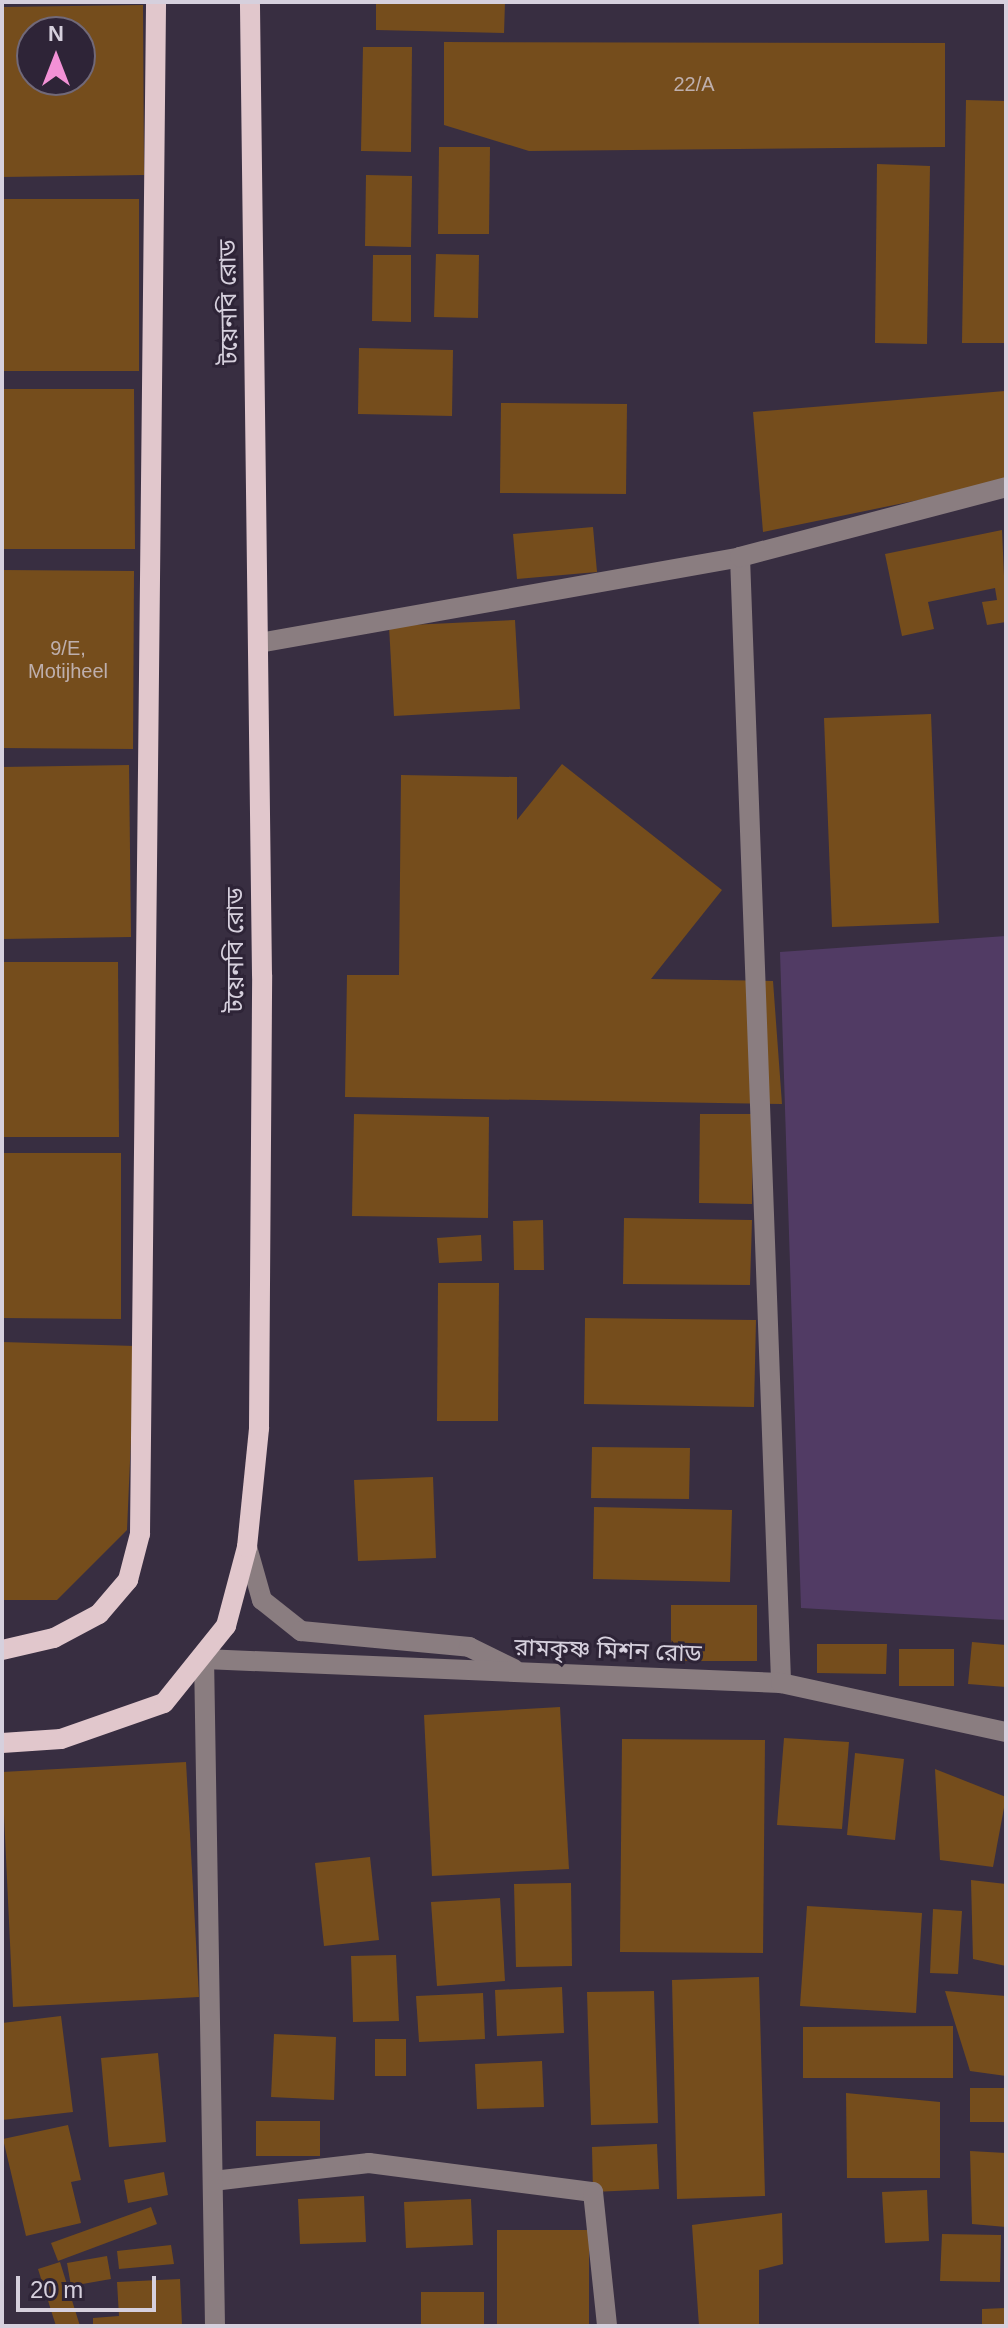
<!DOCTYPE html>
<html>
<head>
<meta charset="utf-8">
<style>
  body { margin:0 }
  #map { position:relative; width:1008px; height:2328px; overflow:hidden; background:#382e41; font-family:Arial,"Noto Sans Bengali",sans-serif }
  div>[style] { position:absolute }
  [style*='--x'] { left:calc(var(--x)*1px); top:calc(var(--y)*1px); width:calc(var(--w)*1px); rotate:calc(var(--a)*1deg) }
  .green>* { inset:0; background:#513b64 }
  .building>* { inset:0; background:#754d1c }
  .minor>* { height:20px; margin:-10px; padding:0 10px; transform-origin:10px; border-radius:10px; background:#8a7d80 }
  .major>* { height:20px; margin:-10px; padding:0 10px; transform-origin:10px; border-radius:10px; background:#e1c7cc }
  span { translate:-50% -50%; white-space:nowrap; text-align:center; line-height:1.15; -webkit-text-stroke:6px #2e2437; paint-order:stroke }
  .number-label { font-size:20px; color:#beafad }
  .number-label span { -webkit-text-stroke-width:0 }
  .street-label { font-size:24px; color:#d6d0dd }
  .frame { position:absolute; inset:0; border:4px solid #d6d0dd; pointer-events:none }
  .north { position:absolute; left:16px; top:16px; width:80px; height:80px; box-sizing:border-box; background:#2e2437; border:2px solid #716979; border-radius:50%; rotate:0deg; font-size:22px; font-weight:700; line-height:32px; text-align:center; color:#d6d0dd }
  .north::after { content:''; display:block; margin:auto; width:28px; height:36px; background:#f391d6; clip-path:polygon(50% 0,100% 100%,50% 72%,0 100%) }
  .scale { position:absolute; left:16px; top:2276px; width:140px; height:36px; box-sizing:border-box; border:4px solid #d6d0dd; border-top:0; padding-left:10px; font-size:24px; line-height:28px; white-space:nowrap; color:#d6d0dd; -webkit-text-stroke:6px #2e2437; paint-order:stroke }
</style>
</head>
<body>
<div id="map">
  <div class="green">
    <i style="clip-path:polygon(1006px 936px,1006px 1620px,801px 1608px,780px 952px)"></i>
  </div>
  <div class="building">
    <i style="clip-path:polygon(376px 2px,505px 2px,504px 33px,376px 30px)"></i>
    <i style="clip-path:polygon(evenodd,143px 5px,144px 175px,2px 177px,2px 7px,143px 5px,32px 32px,80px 32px,80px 80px,32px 80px,32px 32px)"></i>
    <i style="clip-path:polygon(444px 42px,945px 43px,945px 147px,529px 151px,444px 125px)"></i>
    <i style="clip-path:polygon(363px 47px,412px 47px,411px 152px,361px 151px)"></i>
    <i style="clip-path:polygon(966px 100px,1006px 101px,1006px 343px,962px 343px)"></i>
    <i style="clip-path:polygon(439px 147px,490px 147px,489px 234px,438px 234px)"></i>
    <i style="clip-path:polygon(877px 164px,930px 166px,927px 344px,875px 343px)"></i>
    <i style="clip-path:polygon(366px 175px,412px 176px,411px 247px,365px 246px)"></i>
    <i style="clip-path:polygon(2px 199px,139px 199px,139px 371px,2px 371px)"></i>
    <i style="clip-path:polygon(436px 254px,479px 255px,478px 318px,434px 317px)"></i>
    <i style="clip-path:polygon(373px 255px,411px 255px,411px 322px,372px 321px)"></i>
    <i style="clip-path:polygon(359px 348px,453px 350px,452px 416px,358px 414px)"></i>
    <i style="clip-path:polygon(2px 389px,134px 389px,135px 549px,2px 549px)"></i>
    <i style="clip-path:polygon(1005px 391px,1006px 482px,763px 532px,753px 412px)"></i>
    <i style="clip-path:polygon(501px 403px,627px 404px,626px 494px,500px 493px)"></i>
    <i style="clip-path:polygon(593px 527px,597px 572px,517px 579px,513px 534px)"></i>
    <i style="clip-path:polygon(1002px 530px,1006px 622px,987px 625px,982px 602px,997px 600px,995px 588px,928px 602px,934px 629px,902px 636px,885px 554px)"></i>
    <i style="clip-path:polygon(2px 570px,134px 571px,133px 749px,2px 748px)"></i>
    <i style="clip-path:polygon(515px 620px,520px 709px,394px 716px,389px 626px)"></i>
    <i style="clip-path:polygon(931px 714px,939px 923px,832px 927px,824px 718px)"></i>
    <i style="clip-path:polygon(562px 764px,722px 890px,651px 979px,773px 981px,782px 1104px,345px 1097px,347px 975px,399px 975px,401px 775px,517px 777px,517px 820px)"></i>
    <i style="clip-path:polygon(129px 765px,131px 937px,2px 939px,2px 767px)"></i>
    <i style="clip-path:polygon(2px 962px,118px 962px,119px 1137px,2px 1137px)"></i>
    <i style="clip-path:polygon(354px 1114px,489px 1117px,488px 1218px,352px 1216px)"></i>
    <i style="clip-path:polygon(700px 1114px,753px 1114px,752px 1204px,699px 1203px)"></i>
    <i style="clip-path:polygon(2px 1153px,121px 1153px,121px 1319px,2px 1318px)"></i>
    <i style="clip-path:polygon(624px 1218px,752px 1220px,750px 1285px,623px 1284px)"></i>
    <i style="clip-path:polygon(543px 1220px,544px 1270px,514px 1270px,513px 1221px)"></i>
    <i style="clip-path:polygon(481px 1235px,482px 1261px,439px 1263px,437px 1238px)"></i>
    <i style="clip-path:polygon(438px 1283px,499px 1283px,498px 1421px,437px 1421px)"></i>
    <i style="clip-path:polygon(585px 1318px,756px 1320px,754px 1407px,584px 1404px)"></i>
    <i style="clip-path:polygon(2px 1342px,135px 1346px,127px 1530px,57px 1600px,2px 1600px)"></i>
    <i style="clip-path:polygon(592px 1447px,690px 1448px,689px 1499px,591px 1498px)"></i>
    <i style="clip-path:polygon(433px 1477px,436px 1558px,358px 1561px,354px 1480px)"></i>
    <i style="clip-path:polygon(594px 1507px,732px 1510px,730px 1582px,593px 1579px)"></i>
    <i style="clip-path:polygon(671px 1605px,757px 1605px,757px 1661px,671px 1661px)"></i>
    <i style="clip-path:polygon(972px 1642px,1006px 1645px,1006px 1687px,968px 1684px)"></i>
    <i style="clip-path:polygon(817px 1644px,887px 1644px,886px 1674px,817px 1673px)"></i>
    <i style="clip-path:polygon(899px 1649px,954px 1649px,954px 1686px,899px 1686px)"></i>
    <i style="clip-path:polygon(560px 1707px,569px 1869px,432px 1876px,424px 1715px)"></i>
    <i style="clip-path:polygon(784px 1738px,849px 1742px,842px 1829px,777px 1825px)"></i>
    <i style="clip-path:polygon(622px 1739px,765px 1740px,763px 1953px,620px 1952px)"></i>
    <i style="clip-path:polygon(855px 1753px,904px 1759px,895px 1840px,847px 1835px)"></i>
    <i style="clip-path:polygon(186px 1762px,199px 1997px,13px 2007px,2px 1772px)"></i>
    <i style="clip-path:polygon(935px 1769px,1006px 1797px,993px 1867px,940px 1860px)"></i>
    <i style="clip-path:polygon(370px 1857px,379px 1940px,324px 1946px,315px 1863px)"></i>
    <i style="clip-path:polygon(971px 1880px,1006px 1884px,1006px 1966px,973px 1959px)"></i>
    <i style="clip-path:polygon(571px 1883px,572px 1966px,516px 1967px,514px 1884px)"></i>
    <i style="clip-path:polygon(500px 1898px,505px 1981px,437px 1986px,431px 1902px)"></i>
    <i style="clip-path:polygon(807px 1906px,922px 1913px,916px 2013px,800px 2006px)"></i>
    <i style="clip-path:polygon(933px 1909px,962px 1911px,958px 1974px,930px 1973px)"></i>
    <i style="clip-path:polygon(396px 1955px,399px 2021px,353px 2022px,351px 1956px)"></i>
    <i style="clip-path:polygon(759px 1977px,765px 2196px,677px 2199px,672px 1980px)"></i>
    <i style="clip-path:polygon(562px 1987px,564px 2033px,497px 2036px,495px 1990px)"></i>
    <i style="clip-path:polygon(654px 1991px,658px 2123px,591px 2125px,587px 1992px)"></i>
    <i style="clip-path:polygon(945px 1991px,1006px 1996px,1006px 2076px,970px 2071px)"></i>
    <i style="clip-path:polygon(483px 1993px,485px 2039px,419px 2042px,416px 1996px)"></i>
    <i style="clip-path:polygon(61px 2016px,73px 2112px,2px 2120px,2px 2023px)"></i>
    <i style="clip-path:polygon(953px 2026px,953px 2078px,803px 2078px,803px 2027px)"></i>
    <i style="clip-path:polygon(274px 2034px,336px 2037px,334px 2100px,271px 2097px)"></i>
    <i style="clip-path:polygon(375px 2039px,406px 2039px,406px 2076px,375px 2076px)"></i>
    <i style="clip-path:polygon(158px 2053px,166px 2142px,109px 2147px,101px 2058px)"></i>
    <i style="clip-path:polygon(542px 2061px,544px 2107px,477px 2109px,475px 2064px)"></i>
    <i style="clip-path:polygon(970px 2088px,1006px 2088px,1006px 2122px,970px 2122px)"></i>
    <i style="clip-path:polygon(846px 2093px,940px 2102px,940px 2178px,847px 2178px)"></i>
    <i style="clip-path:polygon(256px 2121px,320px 2121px,320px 2156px,256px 2156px)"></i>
    <i style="clip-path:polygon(68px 2125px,81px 2180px,71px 2182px,81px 2223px,26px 2236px,3px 2139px)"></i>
    <i style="clip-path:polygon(657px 2144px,659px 2189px,593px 2192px,592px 2147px)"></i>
    <i style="clip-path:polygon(970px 2151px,1006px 2153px,1006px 2227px,972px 2224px)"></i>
    <i style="clip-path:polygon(164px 2172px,168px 2195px,128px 2203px,124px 2180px)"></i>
    <i style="clip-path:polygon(927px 2190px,929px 2241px,885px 2243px,882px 2192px)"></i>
    <i style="clip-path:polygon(364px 2196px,366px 2242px,300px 2244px,298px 2199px)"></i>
    <i style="clip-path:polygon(471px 2199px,473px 2245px,406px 2248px,404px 2202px)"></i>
    <i style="clip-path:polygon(151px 2207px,157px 2224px,58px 2261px,51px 2243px)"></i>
    <i style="clip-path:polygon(782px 2213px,783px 2264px,759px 2270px,759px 2326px,699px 2326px,692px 2225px)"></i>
    <i style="clip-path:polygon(497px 2230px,589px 2230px,589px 2326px,497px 2326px)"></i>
    <i style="clip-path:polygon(942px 2234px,1001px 2235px,1000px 2282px,940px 2281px)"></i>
    <i style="clip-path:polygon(171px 2245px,174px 2264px,119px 2269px,117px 2251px)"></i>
    <i style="clip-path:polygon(107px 2256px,111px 2279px,71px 2286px,67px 2263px)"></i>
    <i style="clip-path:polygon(60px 2262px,80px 2326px,56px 2326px,38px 2269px)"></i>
    <i style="clip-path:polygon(180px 2279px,182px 2325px,93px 2326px,93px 2318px,119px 2316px,117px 2282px)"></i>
    <i style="clip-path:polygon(421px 2292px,484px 2292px,484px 2326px,421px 2326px)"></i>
    <i style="clip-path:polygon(1006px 2308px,1006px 2326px,982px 2326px,982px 2309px)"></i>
  </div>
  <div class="minor">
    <i style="--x:740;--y:557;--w:1127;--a:87.91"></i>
    <i style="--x:259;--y:643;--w:489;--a:-10.1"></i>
    <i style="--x:740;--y:557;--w:275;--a:-14.7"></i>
    <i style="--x:247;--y:1547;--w:55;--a:74.2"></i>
    <i style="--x:262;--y:1600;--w:50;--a:38.5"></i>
    <i style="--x:301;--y:1631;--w:169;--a:5.4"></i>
    <i style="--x:469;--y:1647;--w:50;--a:26.1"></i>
    <i style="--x:213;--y:2181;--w:157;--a:-6.6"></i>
    <i style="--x:369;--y:2163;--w:226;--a:7.4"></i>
    <i style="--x:593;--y:2192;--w:135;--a:84"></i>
    <i style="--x:215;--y:2326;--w:667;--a:-90.94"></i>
    <i style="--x:204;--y:1659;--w:577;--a:2.38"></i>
    <i style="--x:781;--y:1683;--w:230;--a:12.3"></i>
  </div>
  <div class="major">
    <i style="--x:2;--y:1650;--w:53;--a:-13"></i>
    <i style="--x:54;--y:1638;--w:51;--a:-28.1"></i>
    <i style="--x:99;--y:1614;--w:45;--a:-49.5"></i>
    <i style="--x:128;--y:1580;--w:48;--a:-75.4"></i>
    <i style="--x:140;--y:1534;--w:1532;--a:-89.4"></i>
    <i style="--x:2;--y:1743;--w:59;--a:-3.9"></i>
    <i style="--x:61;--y:1739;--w:109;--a:-19.3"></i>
    <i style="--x:164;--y:1703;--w:99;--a:-51.2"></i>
    <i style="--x:226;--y:1626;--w:82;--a:-75.1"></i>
    <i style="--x:247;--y:1547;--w:120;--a:-84.2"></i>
    <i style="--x:259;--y:1428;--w:453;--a:-89.6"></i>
    <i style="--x:262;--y:975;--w:973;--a:-90.71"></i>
  </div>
  <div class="number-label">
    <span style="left:694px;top:84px">22/A</span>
    <span style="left:68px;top:660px">9/E,<br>Motijheel</span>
  </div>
  <div class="street-label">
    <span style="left:228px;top:302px;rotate:-91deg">টয়েনবি রোড</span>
    <span style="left:235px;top:950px;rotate:-90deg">টয়েনবি রোড</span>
    <span style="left:608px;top:1650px;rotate:2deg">রামকৃষ্ণ মিশন রোড</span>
  </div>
  <div class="frame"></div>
  <div class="north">N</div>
  <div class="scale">20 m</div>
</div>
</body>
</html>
